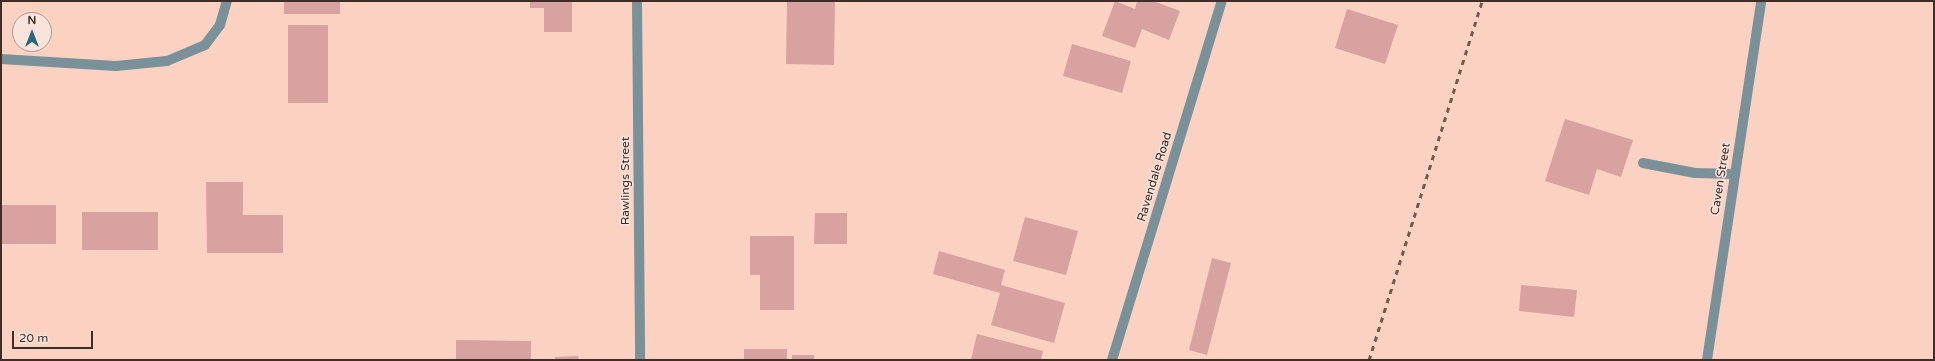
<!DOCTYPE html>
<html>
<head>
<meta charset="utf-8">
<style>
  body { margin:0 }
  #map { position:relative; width:1935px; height:361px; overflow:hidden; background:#fbd2c2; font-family:"Varela Round",sans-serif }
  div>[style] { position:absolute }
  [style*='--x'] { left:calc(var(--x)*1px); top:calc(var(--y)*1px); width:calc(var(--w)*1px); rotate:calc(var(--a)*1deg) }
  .building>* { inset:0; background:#d7a29f }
  .minor>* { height:10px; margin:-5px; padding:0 5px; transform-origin:5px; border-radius:5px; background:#7a9199 }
  .rail>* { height:3px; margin-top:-1.5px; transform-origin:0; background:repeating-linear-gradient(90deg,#735a50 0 5px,transparent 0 10px) }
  span { translate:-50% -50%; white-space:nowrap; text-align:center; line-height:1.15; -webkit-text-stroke:3px #f9e4dc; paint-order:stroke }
  .street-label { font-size:12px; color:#402d25 }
  .frame { position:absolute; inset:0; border:2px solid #402d25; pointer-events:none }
  .north { position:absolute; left:12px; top:12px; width:40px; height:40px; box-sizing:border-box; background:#f9e4dc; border:1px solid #af9b93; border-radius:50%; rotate:0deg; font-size:11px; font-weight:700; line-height:16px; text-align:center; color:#402d25 }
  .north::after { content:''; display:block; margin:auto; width:14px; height:18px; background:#28697d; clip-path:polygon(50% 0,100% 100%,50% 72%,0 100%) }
  .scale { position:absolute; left:12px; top:331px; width:81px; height:18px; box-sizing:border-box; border:2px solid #402d25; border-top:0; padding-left:5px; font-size:12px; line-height:14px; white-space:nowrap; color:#402d25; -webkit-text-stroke:3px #f9e4dc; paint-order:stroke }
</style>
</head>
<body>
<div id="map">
  <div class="building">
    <i style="clip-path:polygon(284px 1px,340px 1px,340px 14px,284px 14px)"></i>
    <i style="clip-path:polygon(530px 1px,572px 1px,572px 32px,544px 32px,544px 8px,530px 8px)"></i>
    <i style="clip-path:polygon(787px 1px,835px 1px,834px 65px,786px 64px)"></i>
    <i style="clip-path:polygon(1115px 1px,1135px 9px,1137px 1px,1153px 1px,1180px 11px,1169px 40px,1142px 29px,1135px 48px,1102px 36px)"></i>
    <i style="clip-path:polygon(1347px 9px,1398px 25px,1385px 64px,1335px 48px)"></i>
    <i style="clip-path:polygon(288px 25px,328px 25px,328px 103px,288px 103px)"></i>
    <i style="clip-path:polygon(1072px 44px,1131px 61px,1122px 93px,1063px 76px)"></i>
    <i style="clip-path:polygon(1565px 119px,1633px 140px,1621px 177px,1597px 169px,1589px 195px,1545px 181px)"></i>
    <i style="clip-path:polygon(206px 182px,243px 182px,243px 215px,283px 215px,283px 253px,207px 253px)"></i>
    <i style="clip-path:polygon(1px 205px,56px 205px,56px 244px,1px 244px)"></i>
    <i style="clip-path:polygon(82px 212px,158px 212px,158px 250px,82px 250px)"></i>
    <i style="clip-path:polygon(815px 213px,847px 213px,847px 244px,814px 244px)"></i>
    <i style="clip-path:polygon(1025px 217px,1078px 231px,1066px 275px,1013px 261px)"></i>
    <i style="clip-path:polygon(750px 236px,794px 236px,794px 310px,760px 310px,760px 275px,750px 275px)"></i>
    <i style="clip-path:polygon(939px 251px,1005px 270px,1001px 285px,1065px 303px,1054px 343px,991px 325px,1000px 293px,933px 274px)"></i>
    <i style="clip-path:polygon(1212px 258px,1231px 263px,1207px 355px,1189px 350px)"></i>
    <i style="clip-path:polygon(1521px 285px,1577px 290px,1574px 317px,1519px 311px)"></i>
    <i style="clip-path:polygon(977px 334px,1043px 351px,1041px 360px,971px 360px)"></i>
    <i style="clip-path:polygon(456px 340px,531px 341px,531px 360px,456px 360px)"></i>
    <i style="clip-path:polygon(744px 349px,787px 349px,787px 360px,744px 360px)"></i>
    <i style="clip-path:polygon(792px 355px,814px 355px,814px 360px,792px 360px)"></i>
    <i style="clip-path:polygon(578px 356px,579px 360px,555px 360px,555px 357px)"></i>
  </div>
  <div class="minor">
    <i style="--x:637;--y:1;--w:359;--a:89.5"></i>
    <i style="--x:1;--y:59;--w:115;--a:3.5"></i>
    <i style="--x:116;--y:66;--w:51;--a:-5.6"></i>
    <i style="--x:167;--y:61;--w:41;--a:-22.8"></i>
    <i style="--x:205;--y:45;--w:25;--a:-53"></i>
    <i style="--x:220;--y:25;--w:25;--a:-74"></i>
    <i style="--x:1643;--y:163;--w:53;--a:10.9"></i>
    <i style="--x:1695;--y:173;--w:40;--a:1.4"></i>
    <i style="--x:1112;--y:360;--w:375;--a:-73"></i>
    <i style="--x:1707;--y:360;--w:363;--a:-81.4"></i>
  </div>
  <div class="rail">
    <i style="--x:1369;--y:360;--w:376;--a:-72.5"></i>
  </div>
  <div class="street-label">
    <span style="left:1155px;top:177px;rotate:-73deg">Ravendale Road</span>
    <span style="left:1721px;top:179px;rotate:-81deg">Caven Street</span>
    <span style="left:626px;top:181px;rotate:-90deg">Rawlings Street</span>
  </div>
  <div class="frame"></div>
  <div class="north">N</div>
  <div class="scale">20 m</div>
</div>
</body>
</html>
